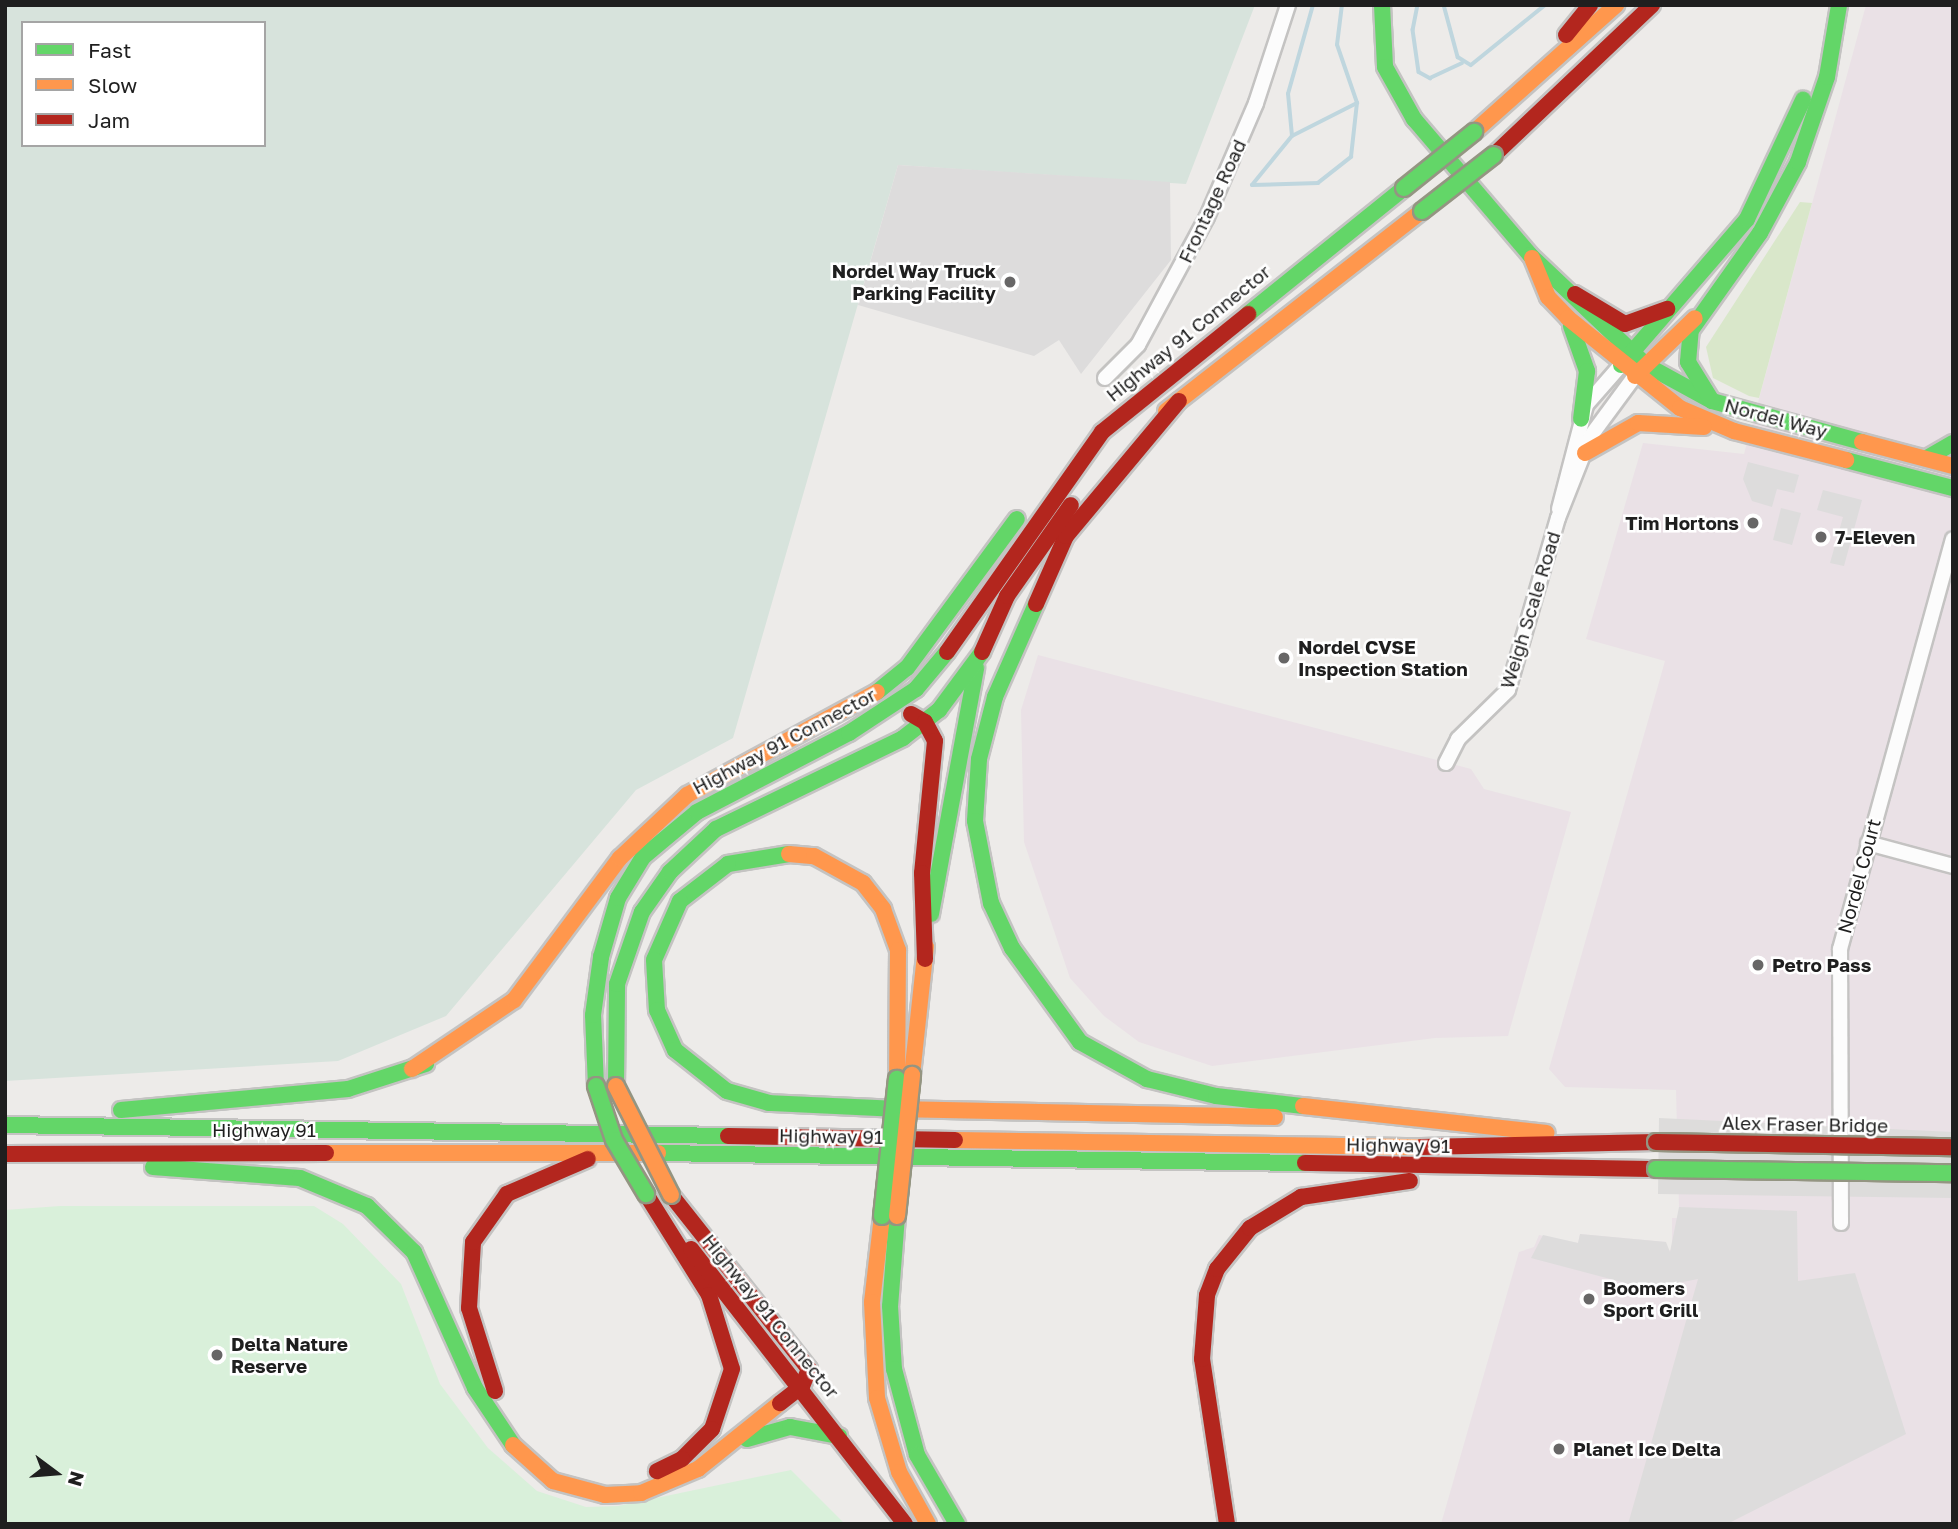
<!DOCTYPE html>
<html>
<head>
<meta charset="utf-8">
<style>
  body { margin:0 }
  #map { position:relative; width:1958px; height:1529px; overflow:hidden; background:#edebe9; font-family:"Golos Text",sans-serif }
  div>[style] { position:absolute }
  [style*='--x'] { left:calc(var(--x)*1px); top:calc(var(--y)*1px); width:calc(var(--w)*1px); rotate:calc(var(--a)*1deg) }
  .industrial>* { inset:0; background:#eae1e6 }
  .grass>* { inset:0; background:#d9e7ca }
  .wetland>* { inset:0; background:#d7e3dc }
  .park>* { inset:0; background:#d9f0da }
  .parking>* { inset:0; background:#dddcdc }
  .pier>* { inset:0; background:#dddcdb }
  .stream>* { height:3.5px; margin:-1.75px; padding:0 1.75px; transform-origin:1.75px; border-radius:1.75px; background:#bfd6de }
  .roads { filter:drop-shadow(2px 0 #c4c3c2) drop-shadow(-2px 0 #c4c3c2) drop-shadow(0 2px #c4c3c2) drop-shadow(0 -2px #c4c3c2) }
  .street>* { height:14px; margin:-7px; padding:0 7px; transform-origin:7px; border-radius:7px; background:#fcfcfc }
  .fast>* { height:16px; margin:-8px; padding:0 8px; transform-origin:8px; border-radius:8px; background:#63d668 }
  .slow>* { height:16px; margin:-8px; padding:0 8px; transform-origin:8px; border-radius:8px; background:#ff974d }
  .jam>* { height:16px; margin:-8px; padding:0 8px; transform-origin:8px; border-radius:8px; background:#b3261e }
  .bridges { filter:drop-shadow(2px 0 #949582) drop-shadow(-2px 0 #949582) drop-shadow(0 2px #949582) drop-shadow(0 -2px #949582) }
  .fast-bridge>* { height:16px; margin:-8px; padding:0 8px; transform-origin:8px; border-radius:8px; background:#63d668 }
  .slow-bridge>* { height:16px; margin:-8px; padding:0 8px; transform-origin:8px; border-radius:8px; background:#ff974d }
  .jam-bridge>* { height:16px; margin:-8px; padding:0 8px; transform-origin:8px; border-radius:8px; background:#b3261e }
  .dots>* { width:19px; height:19px; translate:-50% -50%; box-sizing:border-box; border:4px solid #fff; border-radius:50% }
  span { translate:-50% -50%; white-space:nowrap; text-align:center; line-height:1.15; -webkit-text-stroke:5px #fff; paint-order:stroke }
  .street-label { font-size:19px; color:#1f1f1f }
  .poi-label { font-size:19px; color:#1f1f1f; font-weight:700 }
  .right { translate:-100% -50%; text-align:right }
  .left { translate:0 -50%; text-align:left }
  .frame { position:absolute; inset:0; border:7px solid #1f1f1f; pointer-events:none }
  .legend { position:absolute; left:21px; top:21px; width:245px; height:126px; box-sizing:border-box; background:#fff; border:2px solid #a5a5a5; margin:0; padding:9px 12px; list-style:none; font-size:21px; color:#1f1f1f }
  .legend li { display:flex; align-items:center; gap:14px; height:35px }
  .legend b { width:35px; border:2px solid #a5a5a5 }
  .north { position:absolute; left:21px; top:1438px; width:70px; height:70px; -webkit-text-stroke:5px #fff; paint-order:stroke; rotate:106deg; font-size:19px; font-weight:700; line-height:28px; text-align:center; color:#1f1f1f }
  .north::after { content:''; display:block; margin:auto; width:24px; height:32px; background:#1f1f1f; clip-path:polygon(50% 0,100% 100%,50% 72%,0 100%) }
</style>
</head>
<body>
<div id="map">
  <div class="industrial">
    <i style="clip-path:polygon(1866px 5px,1953px 5px,1953px 1524px,1441px 1524px,1519px 1252px,1534px 1247px,1539px 1235px,1578px 1243px,1580px 1234px,1666px 1242px,1666px 1252px,1672px 1249px,1672px 1218px,1679px 1218px,1679px 1207px,1676px 1090px,1565px 1087px,1549px 1069px,1665px 661px,1586px 639px,1643px 443px,1744px 454px)"></i>
    <i style="clip-path:polygon(1038px 655px,1471px 769px,1484px 789px,1571px 812px,1508px 1036px,1435px 1038px,1212px 1066px,1139px 1042px,1104px 1016px,1070px 978px,1024px 842px,1021px 710px)"></i>
  </div>
  <div class="grass">
    <i style="clip-path:polygon(1800px 202px,1812px 203px,1759px 398px,1749px 396px,1713px 378px,1706px 347px)"></i>
  </div>
  <div class="wetland">
    <i style="clip-path:polygon(evenodd,5px 5px,1255px 5px,1186px 184px,898px 165px,733px 738px,636px 790px,446px 1016px,338px 1061px,5px 1081px,5px 5px,23px 23px,264px 23px,264px 145px,23px 145px,23px 23px)"></i>
  </div>
  <div class="park">
    <i style="clip-path:polygon(60px 1206px,314px 1206px,343px 1224px,401px 1284px,440px 1384px,488px 1448px,537px 1491px,586px 1507px,618px 1506px,791px 1470px,845px 1524px,5px 1524px,5px 1210px)"></i>
  </div>
  <div class="parking">
    <i style="clip-path:polygon(898px 165px,1170px 182px,1171px 260px,1081px 374px,1059px 340px,1034px 356px,858px 305px)"></i>
    <i style="clip-path:polygon(1748px 462px,1799px 475px,1794px 493px,1777px 489px,1772px 507px,1752px 501px,1743px 479px)"></i>
    <i style="clip-path:polygon(1823px 490px,1862px 500px,1844px 566px,1830px 563px,1843px 517px,1817px 510px)"></i>
    <i style="clip-path:polygon(1781px 508px,1801px 513px,1792px 545px,1773px 540px)"></i>
    <i style="clip-path:polygon(1679px 1207px,1797px 1211px,1798px 1281px,1855px 1273px,1906px 1434px,1727px 1524px,1628px 1524px,1698px 1279px,1648px 1289px,1531px 1258px,1543px 1235px,1578px 1243px,1580px 1234px,1666px 1242px,1670px 1252px)"></i>
  </div>
  <div class="pier">
    <i style="clip-path:polygon(1659px 1118px,1953px 1132px,1953px 1198px,1658px 1194px)"></i>
  </div>
  <div class="stream">
    <i style="--x:1418;--y:5;--w:25;--a:101"></i>
    <i style="--x:1413;--y:30;--w:42;--a:81.9"></i>
    <i style="--x:1419;--y:72;--w:13;--a:29"></i>
    <i style="--x:1430;--y:78;--w:35;--a:-25"></i>
    <i style="--x:1444;--y:5;--w:54;--a:74.9"></i>
    <i style="--x:1458;--y:57;--w:15;--a:32"></i>
    <i style="--x:1471;--y:65;--w:95;--a:-39"></i>
    <i style="--x:1292;--y:136;--w:42;--a:-95.4"></i>
    <i style="--x:1288;--y:94;--w:92;--a:-74.3"></i>
    <i style="--x:1252;--y:185;--w:66;--a:-1.7"></i>
    <i style="--x:1318;--y:183;--w:42;--a:-38.2"></i>
    <i style="--x:1351;--y:157;--w:54;--a:-83.7"></i>
    <i style="--x:1357;--y:103;--w:61;--a:-109"></i>
    <i style="--x:1337;--y:45;--w:40;--a:-82.9"></i>
    <i style="--x:1252;--y:185;--w:63;--a:-50.8"></i>
    <i style="--x:1292;--y:136;--w:73;--a:-26.9"></i>
  </div>
  <div class="roads">
    <div class="street">
      <i style="--x:1105;--y:378;--w:47;--a:-45"></i>
      <i style="--x:1138;--y:345;--w:145;--a:-61.7"></i>
      <i style="--x:1207;--y:217;--w:124;--a:-66.7"></i>
      <i style="--x:1256;--y:103;--w:103;--a:-71.9"></i>
      <i style="--x:1559;--y:509;--w:107;--a:-75.4"></i>
      <i style="--x:1586;--y:405;--w:53;--a:-48.8"></i>
      <i style="--x:1446;--y:763;--w:27;--a:-63"></i>
      <i style="--x:1458;--y:739;--w:70;--a:-44.4"></i>
      <i style="--x:1508;--y:690;--w:179;--a:-73.8"></i>
      <i style="--x:1558;--y:518;--w:87;--a:-68.4"></i>
      <i style="--x:1590;--y:437;--w:76;--a:-53.6"></i>
      <i style="--x:1868;--y:843;--w:88;--a:15.1"></i>
      <i style="--x:1841;--y:1223;--w:274;--a:-90.2"></i>
      <i style="--x:1840;--y:949;--w:425;--a:-74.6"></i>
    </div>
    <div class="fast">
      <i style="--x:1382;--y:5;--w:62;--a:87.2"></i>
      <i style="--x:1385;--y:67;--w:60;--a:60.9"></i>
      <i style="--x:1414;--y:119;--w:179;--a:49.5"></i>
      <i style="--x:1530;--y:255;--w:160;--a:43.5"></i>
      <i style="--x:1646;--y:365;--w:75;--a:28.6"></i>
      <i style="--x:1712;--y:401;--w:156;--a:15.3"></i>
      <i style="--x:1248;--y:314;--w:201;--a:-38.9"></i>
      <i style="--x:1571;--y:326;--w:48;--a:70.4"></i>
      <i style="--x:1587;--y:371;--w:48;--a:97.1"></i>
      <i style="--x:1621;--y:365;--w:193;--a:-49.2"></i>
      <i style="--x:1747;--y:219;--w:132;--a:-64.8"></i>
      <i style="--x:1712;--y:401;--w:46;--a:-121.6"></i>
      <i style="--x:1688;--y:362;--w:32;--a:-85"></i>
      <i style="--x:1691;--y:330;--w:119;--a:-54.6"></i>
      <i style="--x:1760;--y:233;--w:81;--a:-61.8"></i>
      <i style="--x:1798;--y:162;--w:90;--a:-71.2"></i>
      <i style="--x:1827;--y:77;--w:73;--a:-80.5"></i>
      <i style="--x:1927;--y:458;--w:30;--a:-30"></i>
      <i style="--x:1846;--y:460;--w:111;--a:14.7"></i>
      <i style="--x:1036;--y:604;--w:102;--a:113.8"></i>
      <i style="--x:995;--y:697;--w:64;--a:104.5"></i>
      <i style="--x:979;--y:759;--w:62;--a:93.7"></i>
      <i style="--x:975;--y:821;--w:84;--a:79"></i>
      <i style="--x:991;--y:903;--w:50;--a:65"></i>
      <i style="--x:1012;--y:948;--w:116;--a:54.1"></i>
      <i style="--x:1080;--y:1042;--w:77;--a:28.9"></i>
      <i style="--x:1147;--y:1079;--w:71;--a:13.8"></i>
      <i style="--x:1216;--y:1096;--w:88;--a:6.6"></i>
      <i style="--x:877;--y:692;--w:38;--a:-39"></i>
      <i style="--x:907;--y:668;--w:185;--a:-53.6"></i>
      <i style="--x:789;--y:854;--w:62;--a:170.7"></i>
      <i style="--x:728;--y:864;--w:61;--a:142.4"></i>
      <i style="--x:680;--y:901;--w:64;--a:113.8"></i>
      <i style="--x:654;--y:960;--w:50;--a:86.6"></i>
      <i style="--x:657;--y:1010;--w:44;--a:65.8"></i>
      <i style="--x:675;--y:1050;--w:66;--a:38.3"></i>
      <i style="--x:727;--y:1091;--w:44;--a:15.9"></i>
      <i style="--x:769;--y:1103;--w:127;--a:2.7"></i>
      <i style="--x:931;--y:914;--w:250;--a:-79.6"></i>
      <i style="--x:596;--y:1086;--w:71;--a:-92.4"></i>
      <i style="--x:593;--y:1015;--w:59;--a:-82.1"></i>
      <i style="--x:601;--y:957;--w:61;--a:-73.9"></i>
      <i style="--x:618;--y:898;--w:48;--a:-58.6"></i>
      <i style="--x:643;--y:857;--w:70;--a:-39.8"></i>
      <i style="--x:697;--y:812;--w:171;--a:-27.5"></i>
      <i style="--x:849;--y:733;--w:80;--a:-33.3"></i>
      <i style="--x:916;--y:689;--w:48;--a:-50"></i>
      <i style="--x:616;--y:1086;--w:102;--a:-89.4"></i>
      <i style="--x:617;--y:984;--w:76;--a:-70.9"></i>
      <i style="--x:642;--y:912;--w:49;--a:-55"></i>
      <i style="--x:670;--y:872;--w:63;--a:-43.1"></i>
      <i style="--x:716;--y:829;--w:208;--a:-25.9"></i>
      <i style="--x:903;--y:738;--w:46;--a:-37.9"></i>
      <i style="--x:939;--y:710;--w:72;--a:-53.4"></i>
      <i style="--x:121;--y:1110;--w:228;--a:-5.3"></i>
      <i style="--x:348;--y:1089;--w:82;--a:-17.8"></i>
      <i style="--x:5;--y:1125;--w:723;--a:0.87"></i>
      <i style="--x:658;--y:1153;--w:647;--a:0.89"></i>
      <i style="--x:153;--y:1167;--w:147;--a:4.3"></i>
      <i style="--x:300;--y:1178;--w:73;--a:22.7"></i>
      <i style="--x:367;--y:1206;--w:66;--a:44.4"></i>
      <i style="--x:414;--y:1252;--w:149;--a:65.8"></i>
      <i style="--x:475;--y:1388;--w:69;--a:56.3"></i>
      <i style="--x:897;--y:1216;--w:90;--a:94.4"></i>
      <i style="--x:890;--y:1306;--w:63;--a:86.4"></i>
      <i style="--x:894;--y:1369;--w:89;--a:75"></i>
      <i style="--x:917;--y:1455;--w:80;--a:59.9"></i>
      <i style="--x:747;--y:1439;--w:45;--a:-15.6"></i>
      <i style="--x:790;--y:1427;--w:50;--a:10.4"></i>
    </div>
    <div class="slow">
      <i style="--x:1474;--y:132;--w:191;--a:-41.8"></i>
      <i style="--x:1532;--y:258;--w:42;--a:67.7"></i>
      <i style="--x:1548;--y:297;--w:29;--a:46"></i>
      <i style="--x:1568;--y:318;--w:144;--a:38.8"></i>
      <i style="--x:1680;--y:408;--w:59;--a:23.1"></i>
      <i style="--x:1734;--y:431;--w:116;--a:14.5"></i>
      <i style="--x:1635;--y:376;--w:83;--a:-44"></i>
      <i style="--x:1166;--y:411;--w:325;--a:-38"></i>
      <i style="--x:1862;--y:442;--w:94;--a:14.8"></i>
      <i style="--x:1585;--y:453;--w:61;--a:-29.5"></i>
      <i style="--x:1638;--y:423;--w:66;--a:3.5"></i>
      <i style="--x:789;--y:854;--w:25;--a:5"></i>
      <i style="--x:814;--y:856;--w:56;--a:28.9"></i>
      <i style="--x:863;--y:883;--w:33;--a:52"></i>
      <i style="--x:883;--y:909;--w:44;--a:69.9"></i>
      <i style="--x:898;--y:950;--w:129;--a:90.4"></i>
      <i style="--x:412;--y:1069;--w:123;--a:-34.1"></i>
      <i style="--x:514;--y:1000;--w:177;--a:-53.3"></i>
      <i style="--x:620;--y:858;--w:92;--a:-43.2"></i>
      <i style="--x:687;--y:795;--w:216;--a:-28.5"></i>
      <i style="--x:912;--y:1075;--w:129;--a:-83.8"></i>
      <i style="--x:1303;--y:1106;--w:245;--a:6.3"></i>
      <i style="--x:896;--y:1109;--w:379;--a:1.2"></i>
      <i style="--x:955;--y:1140;--w:466;--a:0.9"></i>
      <i style="--x:326;--y:1153;--w:332;--a:0"></i>
      <i style="--x:882;--y:1216;--w:87;--a:96.6"></i>
      <i style="--x:872;--y:1302;--w:96;--a:87"></i>
      <i style="--x:877;--y:1398;--w:77;--a:73.4"></i>
      <i style="--x:899;--y:1472;--w:60;--a:60.9"></i>
      <i style="--x:513;--y:1445;--w:54;--a:42"></i>
      <i style="--x:553;--y:1481;--w:54;--a:15.1"></i>
      <i style="--x:605;--y:1495;--w:36;--a:-3"></i>
      <i style="--x:641;--y:1493;--w:62;--a:-22.8"></i>
      <i style="--x:698;--y:1469;--w:105;--a:-38.8"></i>
    </div>
    <div class="jam">
      <i style="--x:1566;--y:35;--w:38;--a:-51"></i>
      <i style="--x:1494;--y:155;--w:218;--a:-43.5"></i>
      <i style="--x:1575;--y:294;--w:58;--a:31"></i>
      <i style="--x:1625;--y:324;--w:45;--a:-19.7"></i>
      <i style="--x:1036;--y:604;--w:74;--a:-66.2"></i>
      <i style="--x:1066;--y:536;--w:176;--a:-50.1"></i>
      <i style="--x:947;--y:652;--w:269;--a:-54.8"></i>
      <i style="--x:1102;--y:432;--w:188;--a:-38.9"></i>
      <i style="--x:982;--y:652;--w:61;--a:-65.9"></i>
      <i style="--x:1007;--y:596;--w:111;--a:-54.9"></i>
      <i style="--x:911;--y:714;--w:16;--a:30"></i>
      <i style="--x:925;--y:722;--w:21;--a:62"></i>
      <i style="--x:935;--y:741;--w:133;--a:95.6"></i>
      <i style="--x:922;--y:873;--w:86;--a:88"></i>
      <i style="--x:728;--y:1136;--w:227;--a:1"></i>
      <i style="--x:1421;--y:1147;--w:235;--a:-1.2"></i>
      <i style="--x:5;--y:1154;--w:321;--a:-0.2"></i>
      <i style="--x:1305;--y:1163;--w:351;--a:1"></i>
      <i style="--x:646;--y:1194;--w:119;--a:58"></i>
      <i style="--x:709;--y:1295;--w:77;--a:72.7"></i>
      <i style="--x:732;--y:1369;--w:63;--a:108.4"></i>
      <i style="--x:712;--y:1429;--w:42;--a:135"></i>
      <i style="--x:682;--y:1459;--w:28;--a:154"></i>
      <i style="--x:671;--y:1195;--w:222;--a:51.6"></i>
      <i style="--x:809;--y:1369;--w:18;--a:112"></i>
      <i style="--x:802;--y:1386;--w:28;--a:142"></i>
      <i style="--x:691;--y:1249;--w:348;--a:52.1"></i>
      <i style="--x:495;--y:1391;--w:87;--a:-107.4"></i>
      <i style="--x:469;--y:1308;--w:66;--a:-86.5"></i>
      <i style="--x:473;--y:1242;--w:59;--a:-54.7"></i>
      <i style="--x:507;--y:1194;--w:88;--a:-23.4"></i>
      <i style="--x:1227;--y:1524;--w:167;--a:-98.6"></i>
      <i style="--x:1202;--y:1359;--w:64;--a:-85.5"></i>
      <i style="--x:1207;--y:1295;--w:28;--a:-69"></i>
      <i style="--x:1217;--y:1269;--w:53;--a:-51.2"></i>
      <i style="--x:1250;--y:1228;--w:60;--a:-31.3"></i>
      <i style="--x:1301;--y:1197;--w:110;--a:-8.4"></i>
    </div>
  </div>
  <div class="bridges">
    <div class="fast-bridge">
      <i style="--x:1404;--y:188;--w:90;--a:-38.7"></i>
      <i style="--x:1422;--y:211;--w:91;--a:-37.9"></i>
      <i style="--x:596;--y:1086;--w:57;--a:71.6"></i>
      <i style="--x:614;--y:1140;--w:63;--a:59.3"></i>
      <i style="--x:1656;--y:1169;--w:297;--a:0.8"></i>
      <i style="--x:882;--y:1216;--w:138;--a:-83.8"></i>
    </div>
    <div class="slow-bridge">
      <i style="--x:616;--y:1086;--w:122;--a:63.2"></i>
      <i style="--x:897;--y:1216;--w:142;--a:-83.9"></i>
    </div>
    <div class="jam-bridge">
      <i style="--x:1656;--y:1142;--w:297;--a:1"></i>
    </div>
  </div>
  <div class="dots">
    <i style="left:1010px;top:282px;background:#676666"></i>
    <i style="left:1753px;top:523px;background:#676666"></i>
    <i style="left:1821px;top:537px;background:#676666"></i>
    <i style="left:1284px;top:658px;background:#676666"></i>
    <i style="left:1758px;top:965px;background:#676666"></i>
    <i style="left:1589px;top:1299px;background:#676666"></i>
    <i style="left:217px;top:1355px;background:#676666"></i>
    <i style="left:1559px;top:1449px;background:#676666"></i>
  </div>
  <div class="street-label">
    <span style="left:1212px;top:201px;rotate:-65deg">Frontage Road</span>
    <span style="left:1188px;top:333px;rotate:-39deg">Highway 91 Connector</span>
    <span style="left:1776px;top:418px;rotate:15deg">Nordel Way</span>
    <span style="left:1530px;top:610px;rotate:-73deg">Weigh Scale Road</span>
    <span style="left:784px;top:741px;rotate:-28deg">Highway 91 Connector</span>
    <span style="left:1859px;top:876px;rotate:-75deg">Nordel Court</span>
    <span style="left:1805px;top:1124px;rotate:1deg">Alex Fraser Bridge</span>
    <span style="left:264px;top:1130px">Highway 91</span>
    <span style="left:831px;top:1136px;rotate:1deg">Highway 91</span>
    <span style="left:1398px;top:1145px;rotate:1deg">Highway 91</span>
    <span style="left:771px;top:1316px;rotate:51deg">Highway 91 Connector</span>
  </div>
  <div class="poi-label">
    <span class="right" style="left:996px;top:282px">Nordel Way Truck<br>Parking Facility</span>
    <span class="right" style="left:1739px;top:523px">Tim Hortons</span>
    <span class="left" style="left:1835px;top:537px">7-Eleven</span>
    <span class="left" style="left:1298px;top:658px">Nordel CVSE<br>Inspection Station</span>
    <span class="left" style="left:1772px;top:965px">Petro Pass</span>
    <span class="left" style="left:1603px;top:1299px">Boomers<br>Sport Grill</span>
    <span class="left" style="left:231px;top:1355px">Delta Nature<br>Reserve</span>
    <span class="left" style="left:1573px;top:1449px">Planet Ice Delta</span>
  </div>
  <div class="frame"></div>
  <ul class="legend">
  <li><b style="height:9px;background:#63d668"></b>Fast</li>
  <li><b style="height:9px;background:#ff974d"></b>Slow</li>
  <li><b style="height:9px;background:#b3261e"></b>Jam</li>
  </ul>
  <div class="north">N</div>
</div>
</body>
</html>
